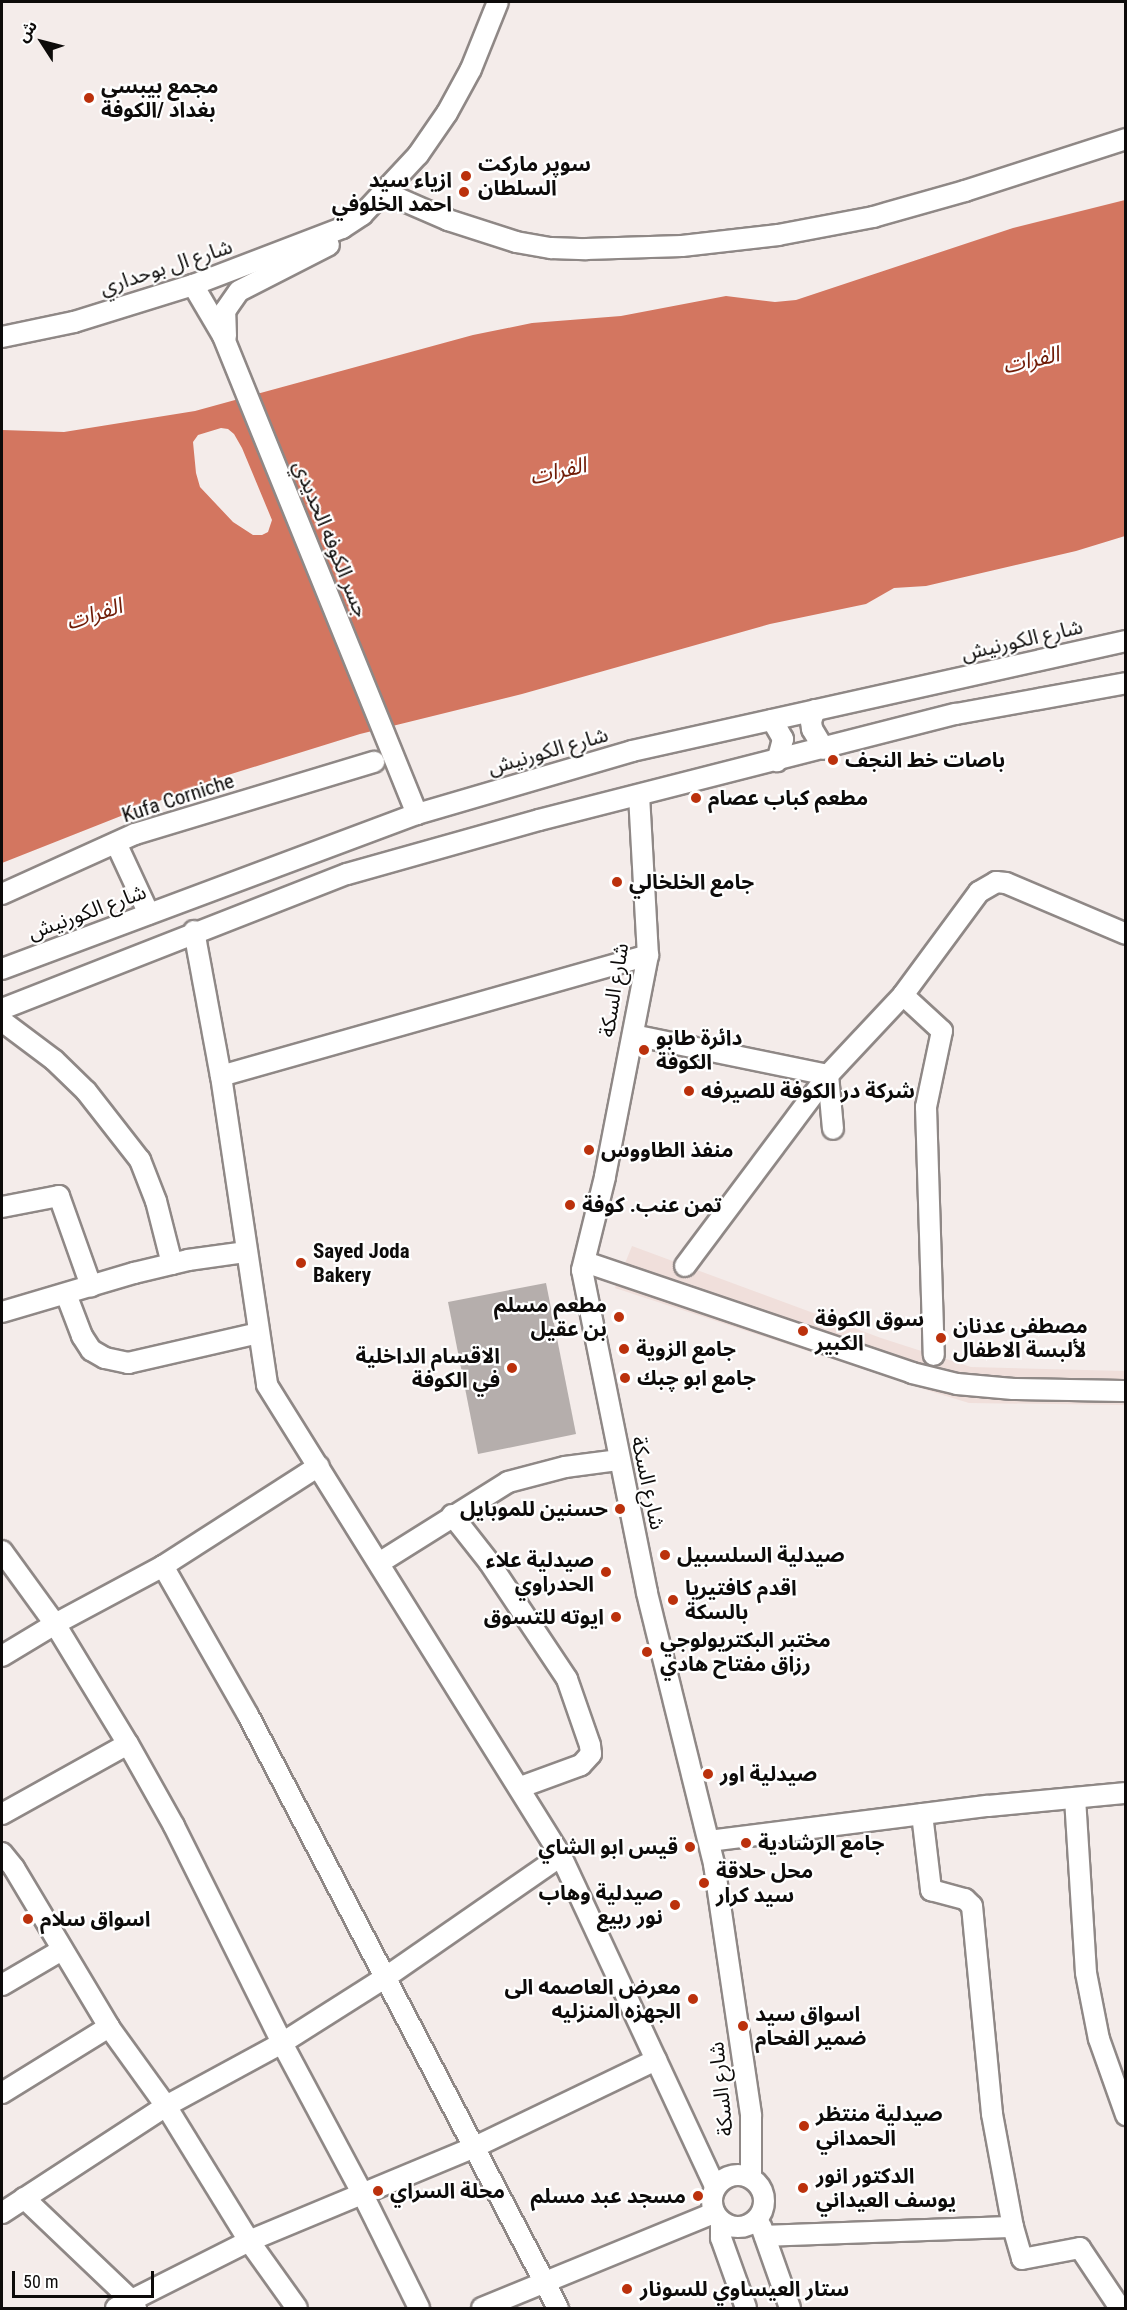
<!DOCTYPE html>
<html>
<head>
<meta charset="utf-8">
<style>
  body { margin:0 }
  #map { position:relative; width:1127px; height:2310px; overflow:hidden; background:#f4ecea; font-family:"Roboto Condensed","Noto Sans Arabic",sans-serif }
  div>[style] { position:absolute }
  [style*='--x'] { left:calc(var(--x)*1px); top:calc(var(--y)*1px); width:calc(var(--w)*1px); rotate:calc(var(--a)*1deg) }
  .built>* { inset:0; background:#f0dfdb }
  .water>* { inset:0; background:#d37660 }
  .building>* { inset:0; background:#b5aeac }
  .roads { filter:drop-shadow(2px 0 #8f8886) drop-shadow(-2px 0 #8f8886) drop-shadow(0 2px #8f8886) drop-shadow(0 -2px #8f8886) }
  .minor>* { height:20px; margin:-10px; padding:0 10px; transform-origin:10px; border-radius:10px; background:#fff }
  .minor>.ring { margin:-10px; padding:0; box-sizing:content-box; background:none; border:20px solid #fff; border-radius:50% }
  .dots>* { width:16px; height:16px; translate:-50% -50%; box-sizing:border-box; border:3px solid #fff; border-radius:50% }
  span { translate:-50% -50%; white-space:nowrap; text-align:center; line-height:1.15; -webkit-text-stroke:4.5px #fff; paint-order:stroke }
  .poi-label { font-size:21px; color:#0d0b0a; font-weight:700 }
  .left { translate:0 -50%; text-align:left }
  .right { translate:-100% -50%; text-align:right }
  .street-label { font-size:21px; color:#0d0b0a }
  .water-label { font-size:22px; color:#701c07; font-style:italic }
  .frame { position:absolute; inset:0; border:3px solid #0d0b0a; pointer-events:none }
  .north { position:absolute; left:12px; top:12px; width:60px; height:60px; -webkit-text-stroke:4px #fff; paint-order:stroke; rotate:306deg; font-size:16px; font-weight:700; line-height:24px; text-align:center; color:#0d0b0a }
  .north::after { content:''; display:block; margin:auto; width:21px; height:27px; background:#0d0b0a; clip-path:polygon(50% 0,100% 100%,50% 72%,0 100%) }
  .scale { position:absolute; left:12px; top:2271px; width:142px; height:27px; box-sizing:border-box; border:3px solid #0d0b0a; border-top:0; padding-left:8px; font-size:18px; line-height:21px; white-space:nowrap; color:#0d0b0a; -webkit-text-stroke:4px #fff; paint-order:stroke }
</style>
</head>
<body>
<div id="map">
  <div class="built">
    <i style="clip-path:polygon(632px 1246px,881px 1338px,971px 1367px,1125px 1371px,1125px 1405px,969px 1403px,933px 1392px,615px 1288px)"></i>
  </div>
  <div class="water">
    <i style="clip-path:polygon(evenodd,1125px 200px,1125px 536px,1076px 551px,926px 586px,894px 588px,866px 604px,770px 624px,522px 694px,360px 734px,212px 780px,2px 863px,2px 430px,64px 432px,195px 411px,473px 335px,532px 323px,621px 316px,726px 296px,775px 302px,796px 300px,1013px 228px,1125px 200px,221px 428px,228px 429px,234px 434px,242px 448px,272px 520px,268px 532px,262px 535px,253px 535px,233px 522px,200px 487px,196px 473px,193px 442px,198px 435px,221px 428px)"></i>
  </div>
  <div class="building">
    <i style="clip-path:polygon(546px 1283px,576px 1434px,478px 1454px,448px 1302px)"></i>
  </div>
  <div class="roads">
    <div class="minor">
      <i style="--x:386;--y:193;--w:68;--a:23.5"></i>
      <i style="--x:448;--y:220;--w:71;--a:17.9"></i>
      <i style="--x:516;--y:242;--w:36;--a:10"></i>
      <i style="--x:551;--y:248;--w:35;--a:2"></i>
      <i style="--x:586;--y:249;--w:96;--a:-1.8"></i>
      <i style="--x:682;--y:246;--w:97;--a:-6.5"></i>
      <i style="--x:778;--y:235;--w:97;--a:-10.7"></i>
      <i style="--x:873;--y:217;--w:96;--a:-15.8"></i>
      <i style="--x:965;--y:191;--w:169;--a:-17.9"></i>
      <i style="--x:193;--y:285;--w:59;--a:59.5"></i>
      <i style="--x:223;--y:336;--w:516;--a:67.91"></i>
      <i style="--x:226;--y:336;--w:25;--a:-92"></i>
      <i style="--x:225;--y:311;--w:24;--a:-55"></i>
      <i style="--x:239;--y:291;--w:101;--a:-27.1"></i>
      <i style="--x:2;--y:337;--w:74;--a:-11.8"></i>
      <i style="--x:74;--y:322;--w:125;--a:-17.3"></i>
      <i style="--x:193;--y:285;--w:160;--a:-20.9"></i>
      <i style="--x:342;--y:228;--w:24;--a:-33"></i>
      <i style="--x:362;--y:215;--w:82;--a:-47"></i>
      <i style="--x:418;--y:155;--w:51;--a:-55.4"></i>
      <i style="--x:447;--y:113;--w:50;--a:-61.4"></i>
      <i style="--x:471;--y:69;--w:72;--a:-68.1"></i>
      <i style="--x:815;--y:710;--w:12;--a:110"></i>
      <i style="--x:811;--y:721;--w:8;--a:83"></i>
      <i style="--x:812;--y:729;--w:23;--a:59"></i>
      <i style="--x:772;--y:720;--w:22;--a:60"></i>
      <i style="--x:783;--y:739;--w:23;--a:105"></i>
      <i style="--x:639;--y:795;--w:160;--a:86.8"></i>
      <i style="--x:648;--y:955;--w:226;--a:101"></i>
      <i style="--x:605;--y:1177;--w:96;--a:103.9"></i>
      <i style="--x:582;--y:1270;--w:329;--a:78.6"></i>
      <i style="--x:647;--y:1593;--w:279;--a:76.1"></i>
      <i style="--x:714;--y:1864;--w:255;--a:81.6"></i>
      <i style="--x:751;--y:2116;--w:62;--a:90"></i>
      <i style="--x:116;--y:843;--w:78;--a:65.1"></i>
      <i style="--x:2;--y:894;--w:146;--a:-24.3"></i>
      <i style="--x:135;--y:834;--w:250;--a:-16.8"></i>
      <i style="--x:194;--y:931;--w:147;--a:79.5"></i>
      <i style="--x:221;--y:1076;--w:312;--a:81.5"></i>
      <i style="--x:267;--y:1385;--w:555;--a:58.03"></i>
      <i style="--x:561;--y:1856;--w:365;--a:65"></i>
      <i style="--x:2;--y:969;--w:443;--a:-20.5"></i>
      <i style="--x:417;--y:814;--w:224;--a:-16.3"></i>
      <i style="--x:632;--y:751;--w:506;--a:-12.55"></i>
      <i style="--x:903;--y:995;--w:53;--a:42.7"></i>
      <i style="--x:942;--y:1031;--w:78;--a:101.9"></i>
      <i style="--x:926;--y:1107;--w:248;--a:88.2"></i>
      <i style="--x:2;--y:1009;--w:370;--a:-21.4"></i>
      <i style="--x:347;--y:874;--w:199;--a:-15.7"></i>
      <i style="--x:539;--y:820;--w:430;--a:-14.3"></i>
      <i style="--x:956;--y:714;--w:173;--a:-10.3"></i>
      <i style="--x:2;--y:1021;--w:65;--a:36.9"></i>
      <i style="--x:54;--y:1060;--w:45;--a:44.1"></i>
      <i style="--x:86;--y:1091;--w:88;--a:52"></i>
      <i style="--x:140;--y:1160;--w:44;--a:68.7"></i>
      <i style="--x:156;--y:1201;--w:65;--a:75.7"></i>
      <i style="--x:633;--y:1035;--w:199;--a:11.6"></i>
      <i style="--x:828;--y:1075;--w:54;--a:84.7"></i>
      <i style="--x:221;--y:1076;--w:444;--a:-15.8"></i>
      <i style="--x:2;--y:1207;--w:58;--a:-10.9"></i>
      <i style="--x:59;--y:1196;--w:96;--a:70.4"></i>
      <i style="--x:585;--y:1262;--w:345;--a:18.7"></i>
      <i style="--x:912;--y:1373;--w:46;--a:13.7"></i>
      <i style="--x:957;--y:1384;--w:56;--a:5.1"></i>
      <i style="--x:1013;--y:1389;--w:113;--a:1"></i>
      <i style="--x:685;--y:1266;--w:239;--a:-53.2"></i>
      <i style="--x:828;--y:1075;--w:110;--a:-46.8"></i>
      <i style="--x:903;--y:995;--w:128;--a:-53.6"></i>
      <i style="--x:979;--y:892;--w:20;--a:-30"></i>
      <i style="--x:996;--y:882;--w:10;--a:6"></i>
      <i style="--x:1006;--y:883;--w:130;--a:23"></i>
      <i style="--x:66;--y:1294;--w:45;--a:69.1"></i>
      <i style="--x:82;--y:1336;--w:17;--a:57"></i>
      <i style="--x:91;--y:1350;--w:16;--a:30"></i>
      <i style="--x:105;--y:1358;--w:24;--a:12"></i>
      <i style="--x:128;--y:1363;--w:134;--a:-12.9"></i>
      <i style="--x:2;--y:1312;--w:138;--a:-16.5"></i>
      <i style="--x:134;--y:1273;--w:56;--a:-13.5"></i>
      <i style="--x:188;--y:1260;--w:59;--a:-7.9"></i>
      <i style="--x:452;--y:1515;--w:60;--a:51.8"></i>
      <i style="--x:489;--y:1562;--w:141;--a:56.3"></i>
      <i style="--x:567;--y:1679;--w:70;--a:70.8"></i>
      <i style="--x:590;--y:1745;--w:9;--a:84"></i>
      <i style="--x:591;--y:1754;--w:15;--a:132"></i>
      <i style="--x:581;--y:1765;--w:64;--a:159.9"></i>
      <i style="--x:2;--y:1551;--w:90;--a:54"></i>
      <i style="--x:55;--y:1624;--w:140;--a:58.7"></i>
      <i style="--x:128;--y:1744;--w:94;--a:60.7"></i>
      <i style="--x:174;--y:1826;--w:242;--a:63.5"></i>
      <i style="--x:282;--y:2043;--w:172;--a:61.9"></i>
      <i style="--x:363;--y:2195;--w:126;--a:63.6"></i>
      <i style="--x:379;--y:1563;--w:152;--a:-32.1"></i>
      <i style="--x:508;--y:1482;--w:59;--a:-14.7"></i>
      <i style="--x:565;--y:1467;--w:53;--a:-7.5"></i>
      <i style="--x:163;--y:1566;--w:172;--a:60.3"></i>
      <i style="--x:248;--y:1715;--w:669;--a:62.4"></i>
      <i style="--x:2;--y:1656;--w:62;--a:-31.1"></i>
      <i style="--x:55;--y:1624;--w:123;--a:-28.2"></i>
      <i style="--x:163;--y:1566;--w:185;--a:-32.7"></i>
      <i style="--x:1075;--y:1798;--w:175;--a:86.4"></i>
      <i style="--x:1086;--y:1973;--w:67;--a:78.9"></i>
      <i style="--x:1099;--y:2039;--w:81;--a:70.4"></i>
      <i style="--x:2;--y:1814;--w:144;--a:-29.1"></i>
      <i style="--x:922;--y:1814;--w:77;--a:83.2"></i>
      <i style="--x:931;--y:1890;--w:35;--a:15"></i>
      <i style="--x:965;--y:1899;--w:10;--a:45"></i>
      <i style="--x:972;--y:1906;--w:209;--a:84.5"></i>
      <i style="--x:992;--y:2114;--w:115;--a:79.5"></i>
      <i style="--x:1013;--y:2227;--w:33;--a:74"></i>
      <i style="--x:1022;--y:2259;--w:59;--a:-10.7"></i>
      <i style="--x:1080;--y:2248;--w:72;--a:56.3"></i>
      <i style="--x:709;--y:1841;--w:281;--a:-7.2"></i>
      <i style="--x:988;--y:1806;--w:139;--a:-5.4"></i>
      <i style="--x:2;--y:1853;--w:19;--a:51"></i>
      <i style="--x:14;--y:1868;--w:185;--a:59.1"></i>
      <i style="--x:109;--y:2027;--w:97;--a:54.2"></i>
      <i style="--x:166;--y:2106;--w:158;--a:58.4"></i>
      <i style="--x:249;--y:2241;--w:82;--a:54.4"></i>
      <i style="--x:2;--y:1985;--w:69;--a:-30.3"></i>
      <i style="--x:2;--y:2093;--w:126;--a:-31.7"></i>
      <i class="ring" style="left:712px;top:2175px;width:32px;height:32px"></i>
      <i style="--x:24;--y:2198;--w:149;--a:43.6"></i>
      <i style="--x:132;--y:2301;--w:8;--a:60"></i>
      <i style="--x:2;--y:2213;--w:196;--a:-33.1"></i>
      <i style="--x:166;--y:2106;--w:132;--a:-28.5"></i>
      <i style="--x:282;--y:2043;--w:123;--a:-32.4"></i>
      <i style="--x:386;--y:1977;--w:213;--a:-34.7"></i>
      <i style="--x:721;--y:2222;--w:16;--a:90"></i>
      <i style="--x:721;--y:2238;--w:74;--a:70.3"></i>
      <i style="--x:761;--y:2226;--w:87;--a:70.5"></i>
      <i style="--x:765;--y:2236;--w:248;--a:-2.1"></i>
      <i style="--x:116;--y:2308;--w:149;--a:-26.7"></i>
      <i style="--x:249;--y:2241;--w:245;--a:-22.6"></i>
      <i style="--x:475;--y:2147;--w:201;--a:-25.7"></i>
      <i style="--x:482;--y:2308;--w:251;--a:-22.3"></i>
    </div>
  </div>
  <div class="dots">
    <i style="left:89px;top:98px;background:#bb310c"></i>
    <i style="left:466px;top:176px;background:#bb310c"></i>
    <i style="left:464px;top:192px;background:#bb310c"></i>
    <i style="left:833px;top:760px;background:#bb310c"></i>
    <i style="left:696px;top:798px;background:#bb310c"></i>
    <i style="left:617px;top:882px;background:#bb310c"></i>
    <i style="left:644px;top:1050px;background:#bb310c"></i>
    <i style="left:689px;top:1091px;background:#bb310c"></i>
    <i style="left:589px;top:1150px;background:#bb310c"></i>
    <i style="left:570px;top:1205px;background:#bb310c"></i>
    <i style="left:301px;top:1263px;background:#bb310c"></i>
    <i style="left:619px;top:1317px;background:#bb310c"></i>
    <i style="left:803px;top:1331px;background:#bb310c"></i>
    <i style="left:941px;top:1338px;background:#bb310c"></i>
    <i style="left:624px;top:1349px;background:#bb310c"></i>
    <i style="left:512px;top:1368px;background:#bb310c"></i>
    <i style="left:625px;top:1378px;background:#bb310c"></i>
    <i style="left:620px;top:1509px;background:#bb310c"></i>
    <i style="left:665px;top:1555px;background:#bb310c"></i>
    <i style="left:606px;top:1572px;background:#bb310c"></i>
    <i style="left:673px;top:1600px;background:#bb310c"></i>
    <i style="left:616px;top:1617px;background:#bb310c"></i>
    <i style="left:647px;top:1652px;background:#bb310c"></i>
    <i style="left:708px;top:1774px;background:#bb310c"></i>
    <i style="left:746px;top:1843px;background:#bb310c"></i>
    <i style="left:690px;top:1847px;background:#bb310c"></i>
    <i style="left:704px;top:1883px;background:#bb310c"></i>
    <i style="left:675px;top:1905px;background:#bb310c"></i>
    <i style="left:28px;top:1919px;background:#bb310c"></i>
    <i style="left:693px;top:1999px;background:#bb310c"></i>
    <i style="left:743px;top:2026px;background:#bb310c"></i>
    <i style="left:804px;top:2126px;background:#bb310c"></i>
    <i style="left:803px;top:2188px;background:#bb310c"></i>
    <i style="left:378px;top:2191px;background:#bb310c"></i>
    <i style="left:698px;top:2196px;background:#bb310c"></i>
    <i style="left:627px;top:2289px;background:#bb310c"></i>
  </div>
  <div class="poi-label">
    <span class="left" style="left:101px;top:98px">مجمع بيبسى<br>بغداد /الكوفة</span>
    <span class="left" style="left:478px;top:176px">سوپر ماركت<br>السلطان</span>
    <span class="right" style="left:452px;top:192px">ازياء سيد<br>احمد الخلوفي</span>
    <span class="left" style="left:845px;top:760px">باصات خط النجف</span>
    <span class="left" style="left:708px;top:798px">مطعم كباب عصام</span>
    <span class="left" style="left:629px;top:882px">جامع الخلخالي</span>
    <span class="left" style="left:656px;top:1050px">دائرة طابو<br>الكوفة</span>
    <span class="left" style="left:701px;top:1091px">شركة در الكوفة للصيرفه</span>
    <span class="left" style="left:601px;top:1150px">منفذ الطاووس</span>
    <span class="left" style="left:582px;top:1205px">تمن عنب. كوفة</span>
    <span class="left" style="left:313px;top:1263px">Sayed Joda<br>Bakery</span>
    <span class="right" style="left:607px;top:1317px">مطعم مسلم<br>بن عقيل</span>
    <span class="left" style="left:815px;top:1331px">سوق الكوفة<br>الكبير</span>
    <span class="left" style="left:953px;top:1338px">مصطفى عدنان<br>لألبسة الاطفال</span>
    <span class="left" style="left:636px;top:1349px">جامع الزوية</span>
    <span class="right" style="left:500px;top:1368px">الاقسام الداخلية<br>في الكوفة</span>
    <span class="left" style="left:637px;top:1378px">جامع ابو چبك</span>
    <span class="right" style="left:608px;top:1509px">حسنين للموبايل</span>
    <span class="left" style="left:677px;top:1555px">صيدلية السلسبيل</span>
    <span class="right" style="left:594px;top:1572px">صيدلية علاء<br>الحدراوي</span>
    <span class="left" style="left:685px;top:1600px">اقدم كافتيريا<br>بالسكة</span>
    <span class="right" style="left:604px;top:1617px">ايوته للتسوق</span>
    <span class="left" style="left:660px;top:1652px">مختبر البكتريولوجي<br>رزاق مفتاح هادي</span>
    <span class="left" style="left:720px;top:1774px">صيدلية اور</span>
    <span class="left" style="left:758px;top:1843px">جامع الرشادية</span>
    <span class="right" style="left:678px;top:1847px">قيس ابو الشاي</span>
    <span class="left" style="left:716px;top:1883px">محل حلاقة<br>سيد كرار</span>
    <span class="right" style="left:663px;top:1905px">صيدلية وهاب<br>نور ربيع</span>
    <span class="left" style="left:40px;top:1919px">اسواق سلام</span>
    <span class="right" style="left:681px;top:1999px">معرض العاصمه الى<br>الجهزه المنزليه</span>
    <span class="left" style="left:755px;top:2026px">اسواق سيد<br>ضمير الفحام</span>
    <span class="left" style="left:816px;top:2126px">صيدلية منتظر<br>الحمداني</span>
    <span class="left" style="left:816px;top:2188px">الدكتور انور<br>يوسف العيداني</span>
    <span class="left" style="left:390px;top:2191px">محلة السراي</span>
    <span class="right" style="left:686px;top:2196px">مسجد عبد مسلم</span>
    <span class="left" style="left:640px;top:2289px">ستار العيساوي للسونار</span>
  </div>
  <div class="street-label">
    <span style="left:166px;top:267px;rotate:-18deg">شارع ال بوحداري</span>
    <span style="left:331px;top:539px;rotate:68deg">جسر الکوفه الحديدي</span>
    <span style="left:1022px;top:640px;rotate:-13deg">شارع الكورنيش</span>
    <span style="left:548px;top:751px;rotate:-16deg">شارع الكورنيش</span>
    <span style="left:178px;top:798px;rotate:-18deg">Kufa Corniche</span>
    <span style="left:87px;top:912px;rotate:-20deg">شارع الكورنيش</span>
    <span style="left:614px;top:990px;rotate:-81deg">شارع السكة</span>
    <span style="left:648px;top:1483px;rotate:78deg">شارع السكة</span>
    <span style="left:721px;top:2089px;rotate:-96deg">شارع السكة</span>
  </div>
  <div class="water-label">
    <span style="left:1031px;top:360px;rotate:-13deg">الفرات</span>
    <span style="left:558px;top:471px;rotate:-13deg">الفرات</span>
    <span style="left:94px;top:614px;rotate:-18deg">الفرات</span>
  </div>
  <div class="frame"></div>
  <div class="north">ش</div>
  <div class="scale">50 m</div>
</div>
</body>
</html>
